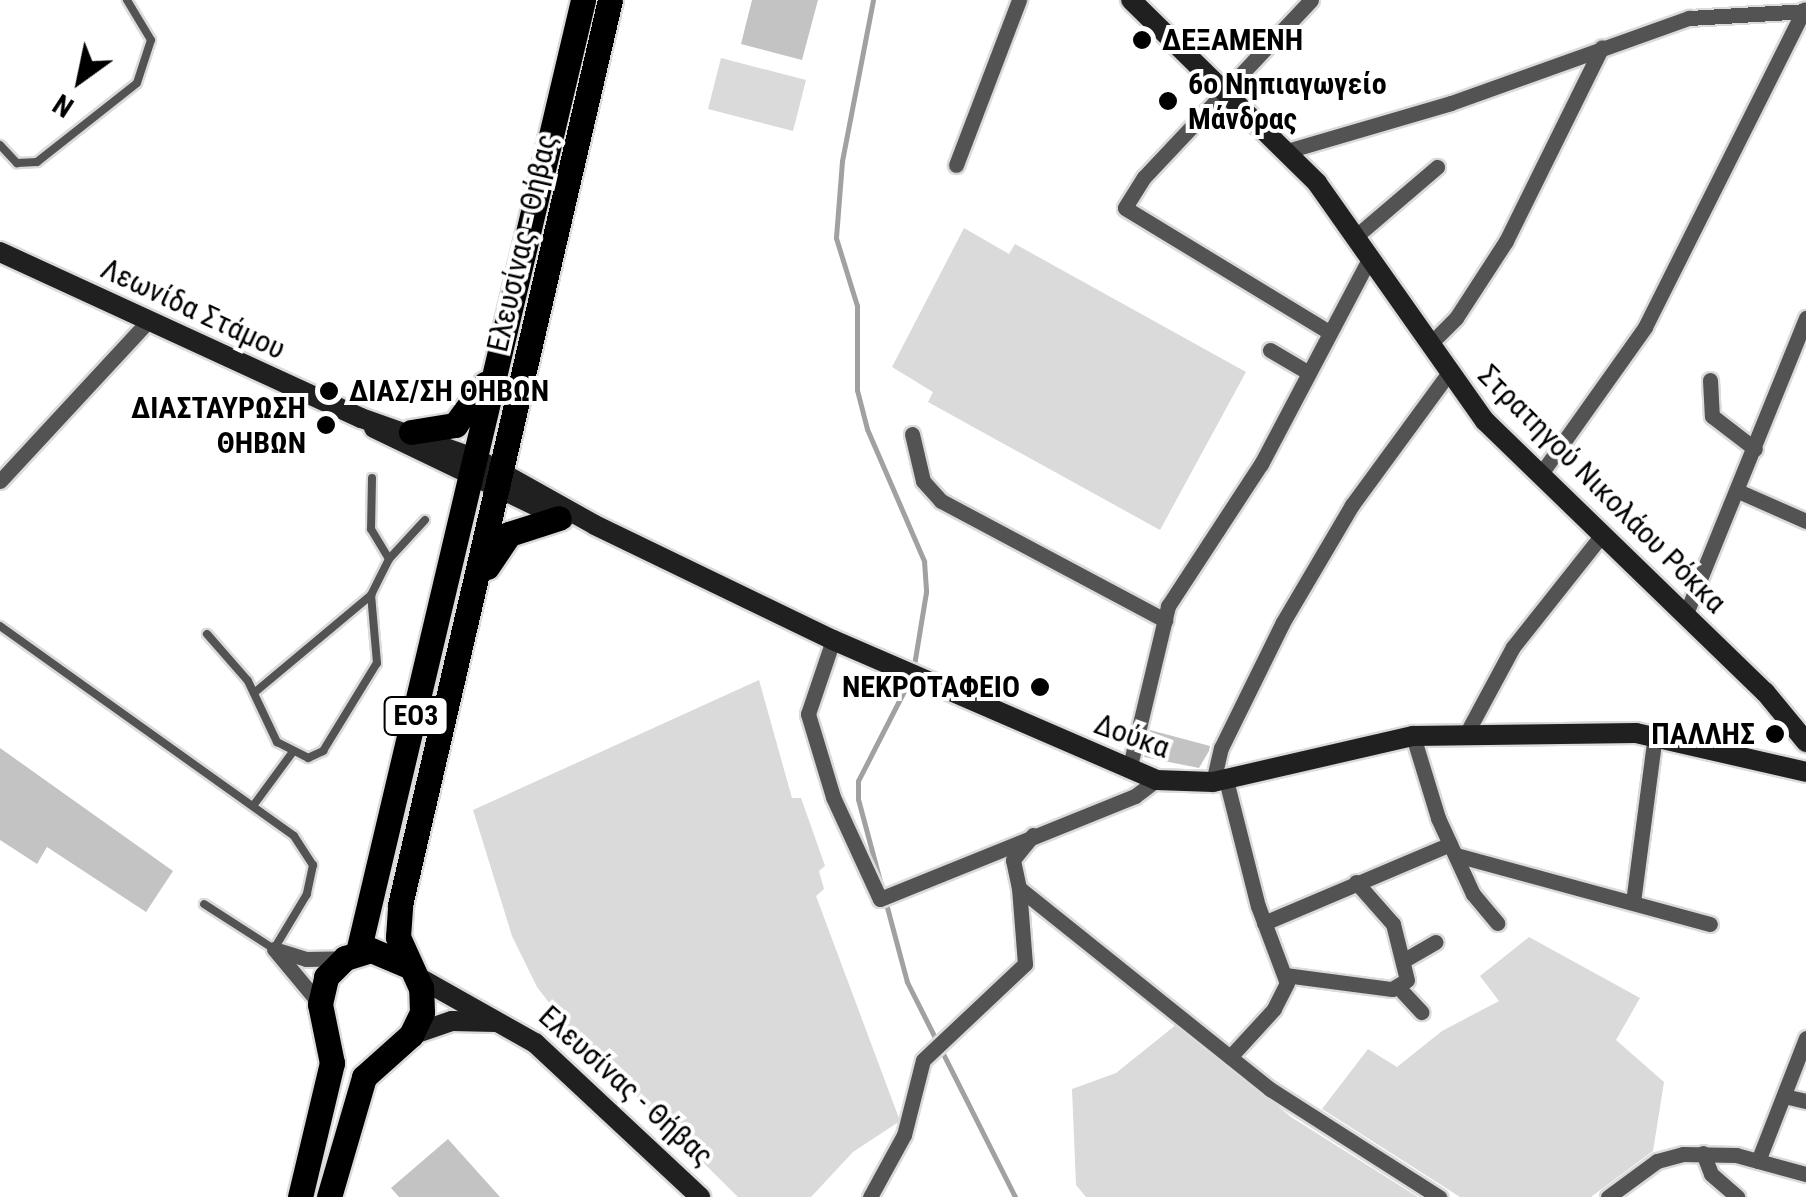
<!DOCTYPE html>
<html>
<head>
<meta charset="utf-8">
<style>
  body { margin:0 }
  #map { position:relative; width:1806px; height:1197px; overflow:hidden; background:#fff; font-family:"Roboto Condensed",sans-serif }
  div>[style] { position:absolute }
  [style*='--x'] { left:calc(var(--x)*1px); top:calc(var(--y)*1px); width:calc(var(--w)*1px); rotate:calc(var(--a)*1deg) }
  .green>* { inset:0; background:#dadada }
  .stream>* { height:5px; margin:-2.5px; padding:0 2.5px; transform-origin:2.5px; border-radius:2.5px; background:#a1a1a1 }
  .building>* { inset:0; background:#c3c3c3 }
  .roads { filter:drop-shadow(2px 0 #dbdbdb) drop-shadow(-2px 0 #dbdbdb) drop-shadow(0 2px #dbdbdb) drop-shadow(0 -2px #dbdbdb) }
  .lane>* { height:8px; margin:-4px; padding:0 4px; transform-origin:4px; border-radius:4px; background:#535353 }
  .street>* { height:15px; margin:-7.5px; padding:0 7.5px; transform-origin:7.5px; border-radius:7.5px; background:#535353 }
  .secondary>* { height:20px; margin:-10px; padding:0 10px; transform-origin:10px; border-radius:10px; background:#202020 }
  .primary>* { height:25px; margin:-12.5px; padding:0 12.5px; transform-origin:12.5px; border-radius:12.5px; background:#000 }
  .dots>* { width:28px; height:28px; translate:-50% -50%; box-sizing:border-box; border:5px solid #fff; border-radius:50% }
  span { translate:-50% -50%; white-space:nowrap; text-align:center; line-height:1.15; -webkit-text-stroke:8px #fff; paint-order:stroke }
  .shield-label span { padding:2px 8px; background:#fff; border:2px solid; border-radius:8px; -webkit-text-stroke-width:0 }
  .shield-label { font-size:28px; color:#000; font-weight:700 }
  .poi-label { font-size:30px; color:#000; font-weight:700 }
  .left { translate:0 -50%; text-align:left }
  .right { translate:-100% -50%; text-align:right }
  .street-label { font-size:30px; color:#000 }
  .north { position:absolute; left:30px; top:30px; width:100px; height:100px; -webkit-text-stroke:8px #fff; paint-order:stroke; rotate:213deg; font-size:28px; font-weight:700; line-height:40px; text-align:center; color:#000 }
  .north::after { content:''; display:block; margin:auto; width:35px; height:45px; background:#000; clip-path:polygon(50% 0,100% 100%,50% 72%,0 100%) }
</style>
</head>
<body>
<div id="map">
  <div class="green">
    <i style="clip-path:polygon(721px 58px,806px 80px,793px 131px,708px 109px)"></i>
    <i style="clip-path:polygon(964px 228px,1009px 254px,1015px 244px,1246px 372px,1160px 530px,928px 402px,933px 392px,892px 367px)"></i>
    <i style="clip-path:polygon(759px 680px,792px 798px,801px 798px,825px 866px,819px 871px,824px 889px,816px 896px,900px 1121px,853px 1152px,811px 1197px,738px 1197px,574px 1035px,537px 987px,512px 936px,473px 810px)"></i>
    <i style="clip-path:polygon(1529px 937px,1640px 998px,1616px 1040px,1664px 1082px,1653px 1151px,1591px 1197px,1460px 1197px,1322px 1109px,1368px 1049px,1397px 1067px,1442px 1031px,1499px 1001px,1480px 976px)"></i>
    <i style="clip-path:polygon(1177px 1024px,1291px 1117px,1418px 1197px,1086px 1197px,1076px 1185px,1072px 1089px,1116px 1073px)"></i>
  </div>
  <div class="stream">
    <i style="--x:873;--y:0;--w:164;--a:100.9"></i>
    <i style="--x:842;--y:161;--w:77;--a:94.5"></i>
    <i style="--x:836;--y:238;--w:71;--a:72.8"></i>
    <i style="--x:857;--y:306;--w:84;--a:90"></i>
    <i style="--x:857;--y:390;--w:40;--a:75.6"></i>
    <i style="--x:867;--y:429;--w:144;--a:66.6"></i>
    <i style="--x:924;--y:561;--w:31;--a:86"></i>
    <i style="--x:926;--y:592;--w:74;--a:99.3"></i>
    <i style="--x:905;--y:689;--w:103;--a:117.1"></i>
    <i style="--x:858;--y:781;--w:18;--a:90"></i>
    <i style="--x:858;--y:799;--w:189;--a:75"></i>
    <i style="--x:907;--y:982;--w:241;--a:63.3"></i>
  </div>
  <div class="building">
    <i style="clip-path:polygon(752px 0,818px 0,802px 60px,741px 44px)"></i>
    <i style="clip-path:polygon(1150px 730px,1210px 746px,1209px 751px,1199px 768px,1144px 757px)"></i>
    <i style="clip-path:polygon(0 748px,173px 871px,146px 912px,47px 847px,37px 864px,0 840px)"></i>
    <i style="clip-path:polygon(448px 1139px,500px 1197px,399px 1197px,391px 1188px)"></i>
  </div>
  <div class="roads">
    <div class="lane">
      <i style="--x:0;--y:145;--w:25;--a:47"></i>
      <i style="--x:17;--y:163;--w:20;--a:-3"></i>
      <i style="--x:37;--y:162;--w:127;--a:-38.3"></i>
      <i style="--x:137;--y:83;--w:45;--a:-72"></i>
      <i style="--x:151;--y:40;--w:47;--a:-121"></i>
      <i style="--x:372;--y:478;--w:51;--a:91.1"></i>
      <i style="--x:371;--y:529;--w:35;--a:59"></i>
      <i style="--x:0;--y:626;--w:361;--a:35.5"></i>
      <i style="--x:294;--y:836;--w:35;--a:57"></i>
      <i style="--x:313;--y:865;--w:30;--a:102"></i>
      <i style="--x:307;--y:894;--w:64;--a:121"></i>
      <i style="--x:274;--y:949;--w:83;--a:-147.3"></i>
      <i style="--x:207;--y:634;--w:62;--a:48.9"></i>
      <i style="--x:248;--y:681;--w:68;--a:64.6"></i>
      <i style="--x:277;--y:742;--w:35;--a:27"></i>
      <i style="--x:308;--y:758;--w:17;--a:-25"></i>
      <i style="--x:323;--y:751;--w:103;--a:-58.5"></i>
      <i style="--x:377;--y:663;--w:68;--a:-95"></i>
      <i style="--x:371;--y:595;--w:40;--a:-63.4"></i>
      <i style="--x:389;--y:559;--w:53;--a:-47.3"></i>
      <i style="--x:254;--y:693;--w:153;--a:-39.9"></i>
      <i style="--x:253;--y:806;--w:66;--a:-53.7"></i>
    </div>
    <div class="street">
      <i style="--x:1311;--y:0;--w:243;--a:133.3"></i>
      <i style="--x:1144;--y:177;--w:36;--a:122"></i>
      <i style="--x:1125;--y:208;--w:239;--a:31.3"></i>
      <i style="--x:1287;--y:151;--w:171;--a:-16.3"></i>
      <i style="--x:1451;--y:103;--w:253;--a:-19.7"></i>
      <i style="--x:1689;--y:18;--w:117;--a:-3.4"></i>
      <i style="--x:956;--y:165;--w:177;--a:-69.1"></i>
      <i style="--x:1355;--y:237;--w:108;--a:-40.5"></i>
      <i style="--x:1429;--y:345;--w:38;--a:-45"></i>
      <i style="--x:1456;--y:318;--w:92;--a:-57"></i>
      <i style="--x:1506;--y:241;--w:216;--a:-63.7"></i>
      <i style="--x:1270;--y:350;--w:45;--a:30.5"></i>
      <i style="--x:1710;--y:380;--w:36;--a:87"></i>
      <i style="--x:1712;--y:416;--w:54;--a:37.5"></i>
      <i style="--x:912;--y:434;--w:48;--a:76.8"></i>
      <i style="--x:923;--y:481;--w:27;--a:48"></i>
      <i style="--x:941;--y:501;--w:254;--a:28"></i>
      <i style="--x:1540;--y:475;--w:181;--a:-54.6"></i>
      <i style="--x:1645;--y:327;--w:355;--a:-63.4"></i>
      <i style="--x:0;--y:481;--w:218;--a:-47.2"></i>
      <i style="--x:1738;--y:491;--w:74;--a:23.8"></i>
      <i style="--x:1685;--y:616;--w:322;--a:-67.9"></i>
      <i style="--x:833;--y:640;--w:78;--a:108.7"></i>
      <i style="--x:808;--y:714;--w:87;--a:73.2"></i>
      <i style="--x:833;--y:797;--w:112;--a:65.3"></i>
      <i style="--x:880;--y:899;--w:275;--a:-22"></i>
      <i style="--x:1135;--y:796;--w:26;--a:-37"></i>
      <i style="--x:1413;--y:736;--w:86;--a:73"></i>
      <i style="--x:1438;--y:818;--w:84;--a:65.3"></i>
      <i style="--x:1473;--y:894;--w:38;--a:50"></i>
      <i style="--x:1465;--y:736;--w:101;--a:-61.7"></i>
      <i style="--x:1513;--y:647;--w:142;--a:-51.6"></i>
      <i style="--x:1129;--y:770;--w:169;--a:-76.6"></i>
      <i style="--x:1168;--y:606;--w:170;--a:-56.8"></i>
      <i style="--x:1261;--y:464;--w:232;--a:-62.2"></i>
      <i style="--x:1225;--y:776;--w:134;--a:75.8"></i>
      <i style="--x:1258;--y:906;--w:82;--a:69.4"></i>
      <i style="--x:1287;--y:983;--w:29;--a:117"></i>
      <i style="--x:1274;--y:1009;--w:65;--a:132.5"></i>
      <i style="--x:1213;--y:782;--w:35;--a:-77"></i>
      <i style="--x:1221;--y:748;--w:140;--a:-63.8"></i>
      <i style="--x:1283;--y:622;--w:136;--a:-59.5"></i>
      <i style="--x:1352;--y:505;--w:162;--a:-53.8"></i>
      <i style="--x:1033;--y:835;--w:32;--a:129"></i>
      <i style="--x:1013;--y:860;--w:29;--a:78"></i>
      <i style="--x:1019;--y:888;--w:322;--a:38.7"></i>
      <i style="--x:1270;--y:1089;--w:201;--a:32.6"></i>
      <i style="--x:1456;--y:855;--w:263;--a:15.2"></i>
      <i style="--x:1633;--y:902;--w:168;--a:-82.5"></i>
      <i style="--x:1264;--y:923;--w:202;--a:-23"></i>
      <i style="--x:274;--y:949;--w:70;--a:50.2"></i>
      <i style="--x:280;--y:951;--w:27;--a:17"></i>
      <i style="--x:306;--y:959;--w:39;--a:-1"></i>
      <i style="--x:1406;--y:959;--w:34;--a:-30"></i>
      <i style="--x:1285;--y:975;--w:108;--a:7.5"></i>
      <i style="--x:1392;--y:989;--w:17;--a:-31"></i>
      <i style="--x:1407;--y:980;--w:58;--a:-104"></i>
      <i style="--x:1393;--y:924;--w:56;--a:-131.4"></i>
      <i style="--x:1399;--y:988;--w:33;--a:47"></i>
      <i style="--x:1784;--y:1096;--w:23;--a:13"></i>
      <i style="--x:1703;--y:1153;--w:22;--a:69"></i>
      <i style="--x:1711;--y:1174;--w:35;--a:41"></i>
      <i style="--x:1758;--y:1161;--w:132;--a:-68.7"></i>
      <i style="--x:870;--y:1197;--w:71;--a:-61.3"></i>
      <i style="--x:904;--y:1135;--w:77;--a:-75.8"></i>
      <i style="--x:923;--y:1060;--w:140;--a:-43.3"></i>
      <i style="--x:1025;--y:964;--w:76;--a:-94.5"></i>
      <i style="--x:1608;--y:1197;--w:61;--a:-36.3"></i>
      <i style="--x:1657;--y:1161;--w:27;--a:-15"></i>
      <i style="--x:1683;--y:1154;--w:53;--a:1.1"></i>
      <i style="--x:1736;--y:1155;--w:73;--a:15.2"></i>
    </div>
    <div class="secondary">
      <i style="--x:1131;--y:0;--w:261;--a:44.5"></i>
      <i style="--x:1317;--y:183;--w:291;--a:54.8"></i>
      <i style="--x:1485;--y:421;--w:390;--a:44.1"></i>
      <i style="--x:1765;--y:692;--w:65;--a:50.6"></i>
      <i style="--x:0;--y:252;--w:397;--a:24.7"></i>
      <i style="--x:361;--y:418;--w:123;--a:19.5"></i>
      <i style="--x:477;--y:459;--w:135;--a:29.2"></i>
      <i style="--x:595;--y:525;--w:264;--a:25.8"></i>
      <i style="--x:833;--y:640;--w:352;--a:23.4"></i>
      <i style="--x:1156;--y:780;--w:57;--a:2"></i>
      <i style="--x:1213;--y:782;--w:205;--a:-13"></i>
      <i style="--x:1413;--y:736;--w:223;--a:-0.8"></i>
      <i style="--x:1636;--y:733;--w:174;--a:12.9"></i>
      <i style="--x:374;--y:428;--w:210;--a:25.7"></i>
      <i style="--x:416;--y:976;--w:137;--a:29.4"></i>
      <i style="--x:535;--y:1043;--w:226;--a:43"></i>
      <i style="--x:411;--y:1035;--w:43;--a:-18.9"></i>
      <i style="--x:452;--y:1021;--w:44;--a:1.3"></i>
    </div>
    <div class="primary">
      <i style="--x:411;--y:432;--w:45;--a:-9"></i>
      <i style="--x:455;--y:425;--w:51;--a:-53.8"></i>
      <i style="--x:487;--y:567;--w:40;--a:-56"></i>
      <i style="--x:509;--y:534;--w:52;--a:-17.7"></i>
      <i style="--x:358;--y:952;--w:978;--a:-76.7"></i>
      <i style="--x:300;--y:1197;--w:138;--a:-76.6"></i>
      <i style="--x:332;--y:1063;--w:60;--a:-101.5"></i>
      <i style="--x:320;--y:1004;--w:28;--a:-77"></i>
      <i style="--x:326;--y:977;--w:27;--a:-45"></i>
      <i style="--x:345;--y:958;--w:27;--a:-17"></i>
      <i style="--x:371;--y:950;--w:41;--a:22.8"></i>
      <i style="--x:329;--y:1197;--w:125;--a:-73.7"></i>
      <i style="--x:364;--y:1077;--w:63;--a:-41.8"></i>
      <i style="--x:411;--y:1035;--w:25;--a:-64"></i>
      <i style="--x:422;--y:1012;--w:24;--a:-92"></i>
      <i style="--x:421;--y:988;--w:56;--a:-114.3"></i>
      <i style="--x:398;--y:937;--w:32;--a:-86"></i>
      <i style="--x:400;--y:905;--w:929;--a:-76.94"></i>
    </div>
  </div>
  <div class="dots">
    <i style="left:1142px;top:40px;background:#000"></i>
    <i style="left:1168px;top:101px;background:#000"></i>
    <i style="left:329px;top:391px;background:#000"></i>
    <i style="left:326px;top:425px;background:#000"></i>
    <i style="left:1040px;top:687px;background:#000"></i>
    <i style="left:1775px;top:734px;background:#000"></i>
  </div>
  <div class="shield-label">
    <span style="left:416px;top:716px">ΕΟ3</span>
  </div>
  <div class="poi-label">
    <span class="left" style="left:1162px;top:40px">ΔΕΞΑΜΕΝΗ</span>
    <span class="left" style="left:1188px;top:101px">6ο Νηπιαγωγείο<br>Μάνδρας</span>
    <span class="left" style="left:349px;top:391px">ΔΙΑΣ/ΣΗ ΘΗΒΩΝ</span>
    <span class="right" style="left:306px;top:425px">ΔΙΑΣΤΑΥΡΩΣΗ<br>ΘΗΒΩΝ</span>
    <span class="right" style="left:1020px;top:687px">ΝΕΚΡΟΤΑΦΕΙΟ</span>
    <span class="right" style="left:1755px;top:734px">ΠΑΛΛΗΣ</span>
  </div>
  <div class="street-label">
    <span style="left:522px;top:243px;rotate:-77deg">Ελευσίνας - Θήβας</span>
    <span style="left:193px;top:309px;rotate:25deg">Λεωνίδα Στάμου</span>
    <span style="left:1602px;top:489px;rotate:45deg">Στρατηγού Νικολάου Ρόκκα</span>
    <span style="left:1132px;top:736px;rotate:20deg">Δούκα</span>
    <span style="left:626px;top:1086px;rotate:42deg">Ελευσίνας - Θήβας</span>
  </div>
  <div class="north">N</div>
</div>
</body>
</html>
